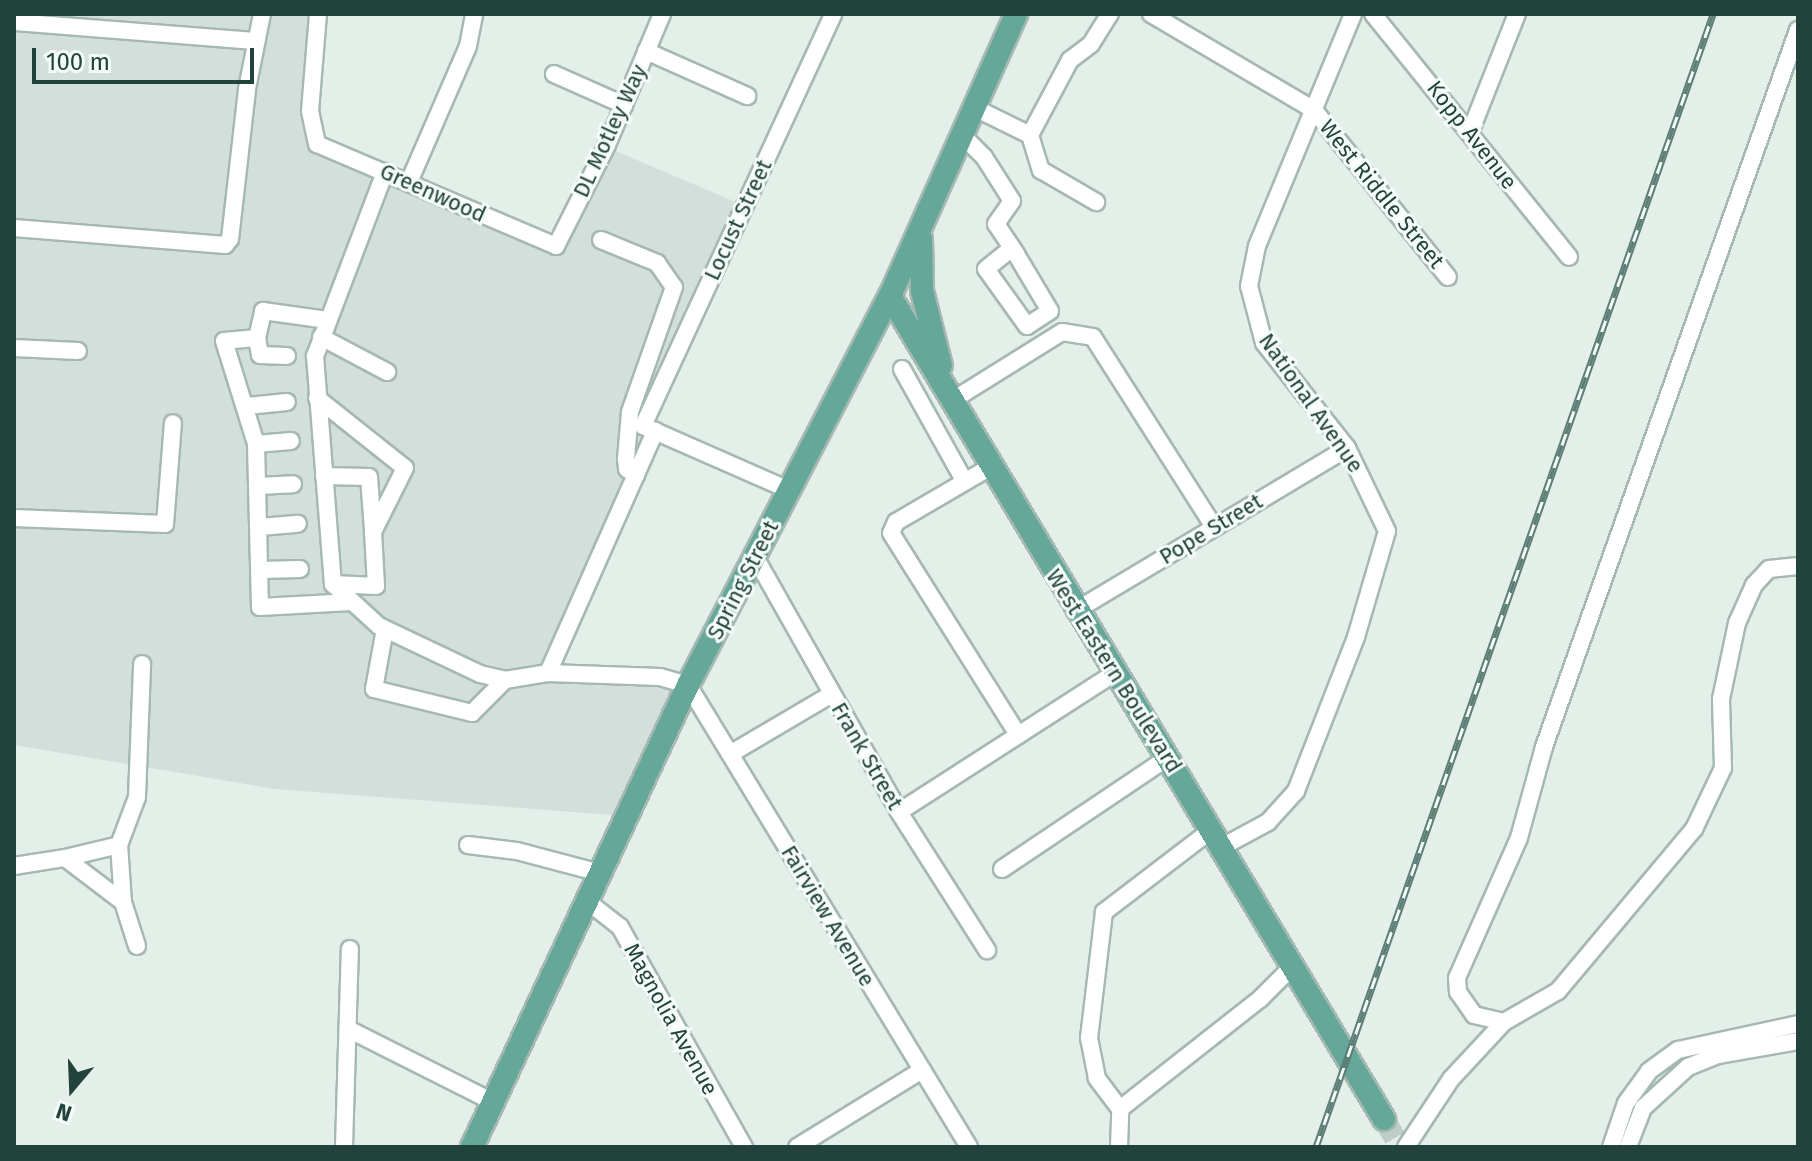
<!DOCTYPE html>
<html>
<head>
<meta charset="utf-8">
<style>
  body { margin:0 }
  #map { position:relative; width:1812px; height:1161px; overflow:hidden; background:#e4efea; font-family:"Fira Sans",sans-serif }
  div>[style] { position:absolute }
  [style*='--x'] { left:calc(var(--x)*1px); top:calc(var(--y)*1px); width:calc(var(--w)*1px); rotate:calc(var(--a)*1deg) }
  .built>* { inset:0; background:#d2dfda }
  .major-tunnel>* { height:22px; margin-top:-11px; transform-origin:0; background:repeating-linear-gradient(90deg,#bdcdc7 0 22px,transparent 0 33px) }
  .roads { filter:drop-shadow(2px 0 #a6b8b2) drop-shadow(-2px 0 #a6b8b2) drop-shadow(0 2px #a6b8b2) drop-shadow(0 -2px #a6b8b2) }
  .minor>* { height:16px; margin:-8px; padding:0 8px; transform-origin:8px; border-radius:8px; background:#fff }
  .major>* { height:22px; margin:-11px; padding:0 11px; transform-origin:11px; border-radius:11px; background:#65a899 }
  .rail>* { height:7px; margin-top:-3.5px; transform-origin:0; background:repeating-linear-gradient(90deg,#f5fbf8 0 12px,#5c7e76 0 24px); box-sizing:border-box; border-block:2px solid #5c7e76 }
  span { translate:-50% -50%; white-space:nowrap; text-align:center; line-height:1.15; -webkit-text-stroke:6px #f5fbf8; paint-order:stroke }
  .street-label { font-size:22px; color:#21433b }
  .frame { position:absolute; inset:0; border:16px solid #21433b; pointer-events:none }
  .north { position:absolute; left:32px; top:1049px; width:80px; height:80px; -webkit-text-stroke:6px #f5fbf8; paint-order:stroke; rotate:199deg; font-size:22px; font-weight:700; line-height:32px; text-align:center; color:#21433b }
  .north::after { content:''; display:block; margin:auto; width:28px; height:36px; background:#21433b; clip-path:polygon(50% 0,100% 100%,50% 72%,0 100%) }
  .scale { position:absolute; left:32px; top:48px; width:222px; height:36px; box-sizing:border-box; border:4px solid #21433b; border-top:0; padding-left:10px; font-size:24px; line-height:28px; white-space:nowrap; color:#21433b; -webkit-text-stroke:6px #f5fbf8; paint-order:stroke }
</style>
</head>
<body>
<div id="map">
  <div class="built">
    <i style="clip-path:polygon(14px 14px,318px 14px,313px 138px,555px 246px,599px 144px,745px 206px,643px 426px,655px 431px,549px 673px,688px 685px,626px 816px,275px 789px,14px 745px)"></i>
  </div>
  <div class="major-tunnel">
    <i style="--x:1384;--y:1119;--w:32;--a:60"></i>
  </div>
  <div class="roads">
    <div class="minor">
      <i style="--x:318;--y:14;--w:97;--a:94.7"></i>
      <i style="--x:310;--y:111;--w:34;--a:78"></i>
      <i style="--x:317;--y:144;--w:260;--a:23.1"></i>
      <i style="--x:556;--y:246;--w:113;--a:-63.2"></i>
      <i style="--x:607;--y:145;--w:142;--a:-67.2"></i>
      <i style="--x:1151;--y:14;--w:189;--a:30.5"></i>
      <i style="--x:1314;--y:110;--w:214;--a:51.3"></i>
      <i style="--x:1373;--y:14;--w:312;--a:51.1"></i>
      <i style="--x:14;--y:22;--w:243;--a:4.5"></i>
      <i style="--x:1798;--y:30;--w:761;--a:109.51"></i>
      <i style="--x:1544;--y:747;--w:94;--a:105.4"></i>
      <i style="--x:1519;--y:838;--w:153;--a:113.9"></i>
      <i style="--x:1457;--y:978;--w:14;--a:86"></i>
      <i style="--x:1458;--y:992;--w:28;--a:55"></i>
      <i style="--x:1474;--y:1015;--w:31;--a:13"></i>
      <i style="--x:1504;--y:1022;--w:62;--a:-29.9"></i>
      <i style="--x:1558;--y:991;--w:212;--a:-50"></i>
      <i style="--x:1694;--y:829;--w:68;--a:-64.6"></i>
      <i style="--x:1723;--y:768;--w:69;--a:-91.7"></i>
      <i style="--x:1721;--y:699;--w:78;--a:-78.1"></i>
      <i style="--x:1737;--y:623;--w:42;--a:-65.9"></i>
      <i style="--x:1754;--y:585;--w:22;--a:-47"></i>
      <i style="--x:1769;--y:569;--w:29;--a:-6"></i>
      <i style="--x:646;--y:51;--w:111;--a:24"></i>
      <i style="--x:554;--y:74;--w:77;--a:23.9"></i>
      <i style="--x:973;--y:107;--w:64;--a:26.2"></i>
      <i style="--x:1030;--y:135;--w:37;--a:73"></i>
      <i style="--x:1041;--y:170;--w:64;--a:30.2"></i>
      <i style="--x:1471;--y:130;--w:125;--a:-68.4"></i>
      <i style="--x:961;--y:134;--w:33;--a:45"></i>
      <i style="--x:984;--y:157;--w:52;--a:57.5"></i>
      <i style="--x:1012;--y:201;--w:28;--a:125"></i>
      <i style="--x:996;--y:224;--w:36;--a:56"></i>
      <i style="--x:1016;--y:254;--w:66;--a:59.2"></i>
      <i style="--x:1050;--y:311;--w:27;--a:147"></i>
      <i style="--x:1027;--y:326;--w:70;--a:-125.7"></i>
      <i style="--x:986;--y:269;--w:33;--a:-39"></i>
      <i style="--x:1030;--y:135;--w:85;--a:-61.9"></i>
      <i style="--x:1070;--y:60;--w:26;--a:-37"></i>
      <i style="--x:1091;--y:44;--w:36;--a:-58"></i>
      <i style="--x:385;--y:172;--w:197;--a:110.8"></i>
      <i style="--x:315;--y:356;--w:229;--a:85.5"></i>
      <i style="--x:333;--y:584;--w:62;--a:42.4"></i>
      <i style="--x:379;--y:626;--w:112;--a:25.4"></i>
      <i style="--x:480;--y:674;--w:26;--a:13"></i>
      <i style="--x:505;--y:680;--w:44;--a:-9.2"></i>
      <i style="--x:548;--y:673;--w:112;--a:2"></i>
      <i style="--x:660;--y:677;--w:29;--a:16"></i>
      <i style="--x:688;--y:685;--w:541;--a:58.69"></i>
      <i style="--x:409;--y:182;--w:148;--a:-66.5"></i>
      <i style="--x:468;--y:46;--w:33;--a:-79"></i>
      <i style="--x:14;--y:228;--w:212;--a:4.6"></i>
      <i style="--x:225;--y:245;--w:8;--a:-50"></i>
      <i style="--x:230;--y:239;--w:151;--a:-83.5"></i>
      <i style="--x:247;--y:89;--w:76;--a:-78.7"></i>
      <i style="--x:601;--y:240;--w:61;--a:22.3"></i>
      <i style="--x:657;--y:263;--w:29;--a:55"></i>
      <i style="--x:674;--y:287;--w:133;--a:109.4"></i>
      <i style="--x:630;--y:412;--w:47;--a:94.9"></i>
      <i style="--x:626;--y:459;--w:10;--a:84"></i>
      <i style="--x:627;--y:469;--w:11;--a:34"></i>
      <i style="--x:321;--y:337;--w:75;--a:27.9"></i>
      <i style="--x:257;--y:338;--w:28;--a:-77"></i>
      <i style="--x:263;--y:311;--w:65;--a:8"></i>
      <i style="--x:14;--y:348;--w:64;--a:2.7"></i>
      <i style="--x:287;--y:356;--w:27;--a:-178"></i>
      <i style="--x:260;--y:355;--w:17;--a:-100"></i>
      <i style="--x:257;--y:338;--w:33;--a:175"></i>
      <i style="--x:224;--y:341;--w:108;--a:72.7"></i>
      <i style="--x:256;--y:444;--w:163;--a:88.6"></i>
      <i style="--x:260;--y:607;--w:91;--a:-3.1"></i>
      <i style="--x:902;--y:369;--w:129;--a:60.9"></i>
      <i style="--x:317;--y:398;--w:112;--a:38.5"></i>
      <i style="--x:405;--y:468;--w:72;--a:116.6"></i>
      <i style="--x:373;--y:532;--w:54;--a:86.8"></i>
      <i style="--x:376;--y:586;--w:43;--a:-177.3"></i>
      <i style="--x:953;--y:400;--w:128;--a:-32"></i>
      <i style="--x:1062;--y:332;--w:31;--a:9"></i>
      <i style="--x:1093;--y:337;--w:225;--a:57.5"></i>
      <i style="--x:247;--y:406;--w:40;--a:-5.7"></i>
      <i style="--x:256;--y:444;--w:35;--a:-5"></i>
      <i style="--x:992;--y:466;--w:111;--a:149.7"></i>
      <i style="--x:896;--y:522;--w:12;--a:114"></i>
      <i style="--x:891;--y:533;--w:239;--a:57.8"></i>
      <i style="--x:324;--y:476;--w:45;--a:1.3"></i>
      <i style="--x:369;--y:477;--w:53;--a:85.7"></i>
      <i style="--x:258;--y:486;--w:35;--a:-3"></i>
      <i style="--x:789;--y:490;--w:159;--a:-156.3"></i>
      <i style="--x:643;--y:426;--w:454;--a:-65.2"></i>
      <i style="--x:14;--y:518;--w:151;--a:2.3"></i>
      <i style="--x:165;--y:524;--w:101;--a:-85.5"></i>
      <i style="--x:260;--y:527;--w:38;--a:-5"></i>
      <i style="--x:755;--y:557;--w:293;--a:60.5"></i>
      <i style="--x:899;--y:812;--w:164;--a:57.5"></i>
      <i style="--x:260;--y:570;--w:40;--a:-1.4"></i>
      <i style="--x:1075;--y:611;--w:317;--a:-30.9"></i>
      <i style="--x:385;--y:629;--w:61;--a:100.4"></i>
      <i style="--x:374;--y:689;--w:101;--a:13.8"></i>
      <i style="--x:472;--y:713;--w:47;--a:-45"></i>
      <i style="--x:548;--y:673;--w:265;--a:-66.1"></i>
      <i style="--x:730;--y:754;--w:118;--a:-30.5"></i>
      <i style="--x:899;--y:812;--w:255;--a:-32.8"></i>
      <i style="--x:468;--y:845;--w:49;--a:7"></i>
      <i style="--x:517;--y:851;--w:86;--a:14.8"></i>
      <i style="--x:1220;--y:848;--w:55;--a:-28.4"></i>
      <i style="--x:1268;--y:822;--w:42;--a:-47.9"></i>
      <i style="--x:1296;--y:791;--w:165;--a:-68.7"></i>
      <i style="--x:1356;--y:637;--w:110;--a:-73.7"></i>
      <i style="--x:1387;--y:531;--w:92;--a:-115.7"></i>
      <i style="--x:1347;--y:448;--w:134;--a:-128.3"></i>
      <i style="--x:1264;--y:343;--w:59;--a:-104.7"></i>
      <i style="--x:1249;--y:286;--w:41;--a:-78.7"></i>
      <i style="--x:1257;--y:246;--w:251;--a:-67.5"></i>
      <i style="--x:65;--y:858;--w:56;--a:-13.5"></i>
      <i style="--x:14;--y:866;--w:52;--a:-8.9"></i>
      <i style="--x:65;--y:858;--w:73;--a:37.2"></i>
      <i style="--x:1002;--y:869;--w:197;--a:-33.9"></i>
      <i style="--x:587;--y:901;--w:42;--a:38.2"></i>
      <i style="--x:620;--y:927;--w:253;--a:60.6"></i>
      <i style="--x:137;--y:946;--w:46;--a:-107.7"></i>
      <i style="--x:123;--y:902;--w:57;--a:-94"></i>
      <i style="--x:119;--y:845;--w:51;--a:-69.4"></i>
      <i style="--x:137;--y:797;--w:133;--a:-87.8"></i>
      <i style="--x:348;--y:1029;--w:162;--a:26.7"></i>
      <i style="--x:1120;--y:1109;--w:39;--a:-127"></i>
      <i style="--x:1097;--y:1078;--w:41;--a:-101.3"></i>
      <i style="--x:1089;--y:1038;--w:127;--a:-83.2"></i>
      <i style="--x:1104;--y:912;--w:133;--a:-37.4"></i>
      <i style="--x:344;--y:1147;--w:198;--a:-88.3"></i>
      <i style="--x:797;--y:1147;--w:147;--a:-31.6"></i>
      <i style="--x:1119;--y:1147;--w:38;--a:-88"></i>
      <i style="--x:1120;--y:1109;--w:178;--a:-38.2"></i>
      <i style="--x:1260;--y:999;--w:45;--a:-45"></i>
      <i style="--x:1406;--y:1147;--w:82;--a:-56.5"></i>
      <i style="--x:1451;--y:1079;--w:78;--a:-47.1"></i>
      <i style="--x:1611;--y:1147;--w:46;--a:-71.2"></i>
      <i style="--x:1626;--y:1103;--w:39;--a:-54"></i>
      <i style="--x:1649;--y:1071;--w:36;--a:-36"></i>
      <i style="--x:1678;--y:1050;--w:123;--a:-12.2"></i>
      <i style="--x:1628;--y:1147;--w:42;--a:-69"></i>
      <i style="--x:1643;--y:1108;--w:61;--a:-42.3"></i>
      <i style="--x:1688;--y:1067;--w:32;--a:-22"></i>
      <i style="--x:1718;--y:1055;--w:81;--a:-9.9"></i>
    </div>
    <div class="major">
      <i style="--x:921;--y:239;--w:52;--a:88.9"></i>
      <i style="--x:922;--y:291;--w:77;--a:75.8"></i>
      <i style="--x:890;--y:296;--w:960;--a:59.03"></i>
      <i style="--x:472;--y:1147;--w:510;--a:-64.94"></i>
      <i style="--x:688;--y:685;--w:438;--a:-62.6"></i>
      <i style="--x:890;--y:296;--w:309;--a:-65.9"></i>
    </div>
  </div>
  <div class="rail">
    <i style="--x:1316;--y:1147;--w:1201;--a:-70.69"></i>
  </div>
  <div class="street-label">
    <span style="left:610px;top:131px;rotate:-65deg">DL Motley Way</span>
    <span style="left:1472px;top:135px;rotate:52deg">Kopp Avenue</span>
    <span style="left:433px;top:193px;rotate:24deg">Greenwood</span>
    <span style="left:1382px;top:194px;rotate:51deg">West Riddle Street</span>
    <span style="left:738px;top:220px;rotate:-65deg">Locust Street</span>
    <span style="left:1311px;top:403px;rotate:55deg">National Avenue</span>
    <span style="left:1211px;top:529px;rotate:-31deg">Pope Street</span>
    <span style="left:743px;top:580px;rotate:-63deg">Spring Street</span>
    <span style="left:1114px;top:671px;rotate:58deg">West Eastern Boulevard</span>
    <span style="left:867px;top:756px;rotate:60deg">Frank Street</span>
    <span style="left:828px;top:916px;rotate:59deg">Fairview Avenue</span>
    <span style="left:671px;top:1019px;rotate:61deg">Magnolia Avenue</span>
  </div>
  <div class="frame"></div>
  <div class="north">N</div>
  <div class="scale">100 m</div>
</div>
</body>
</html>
